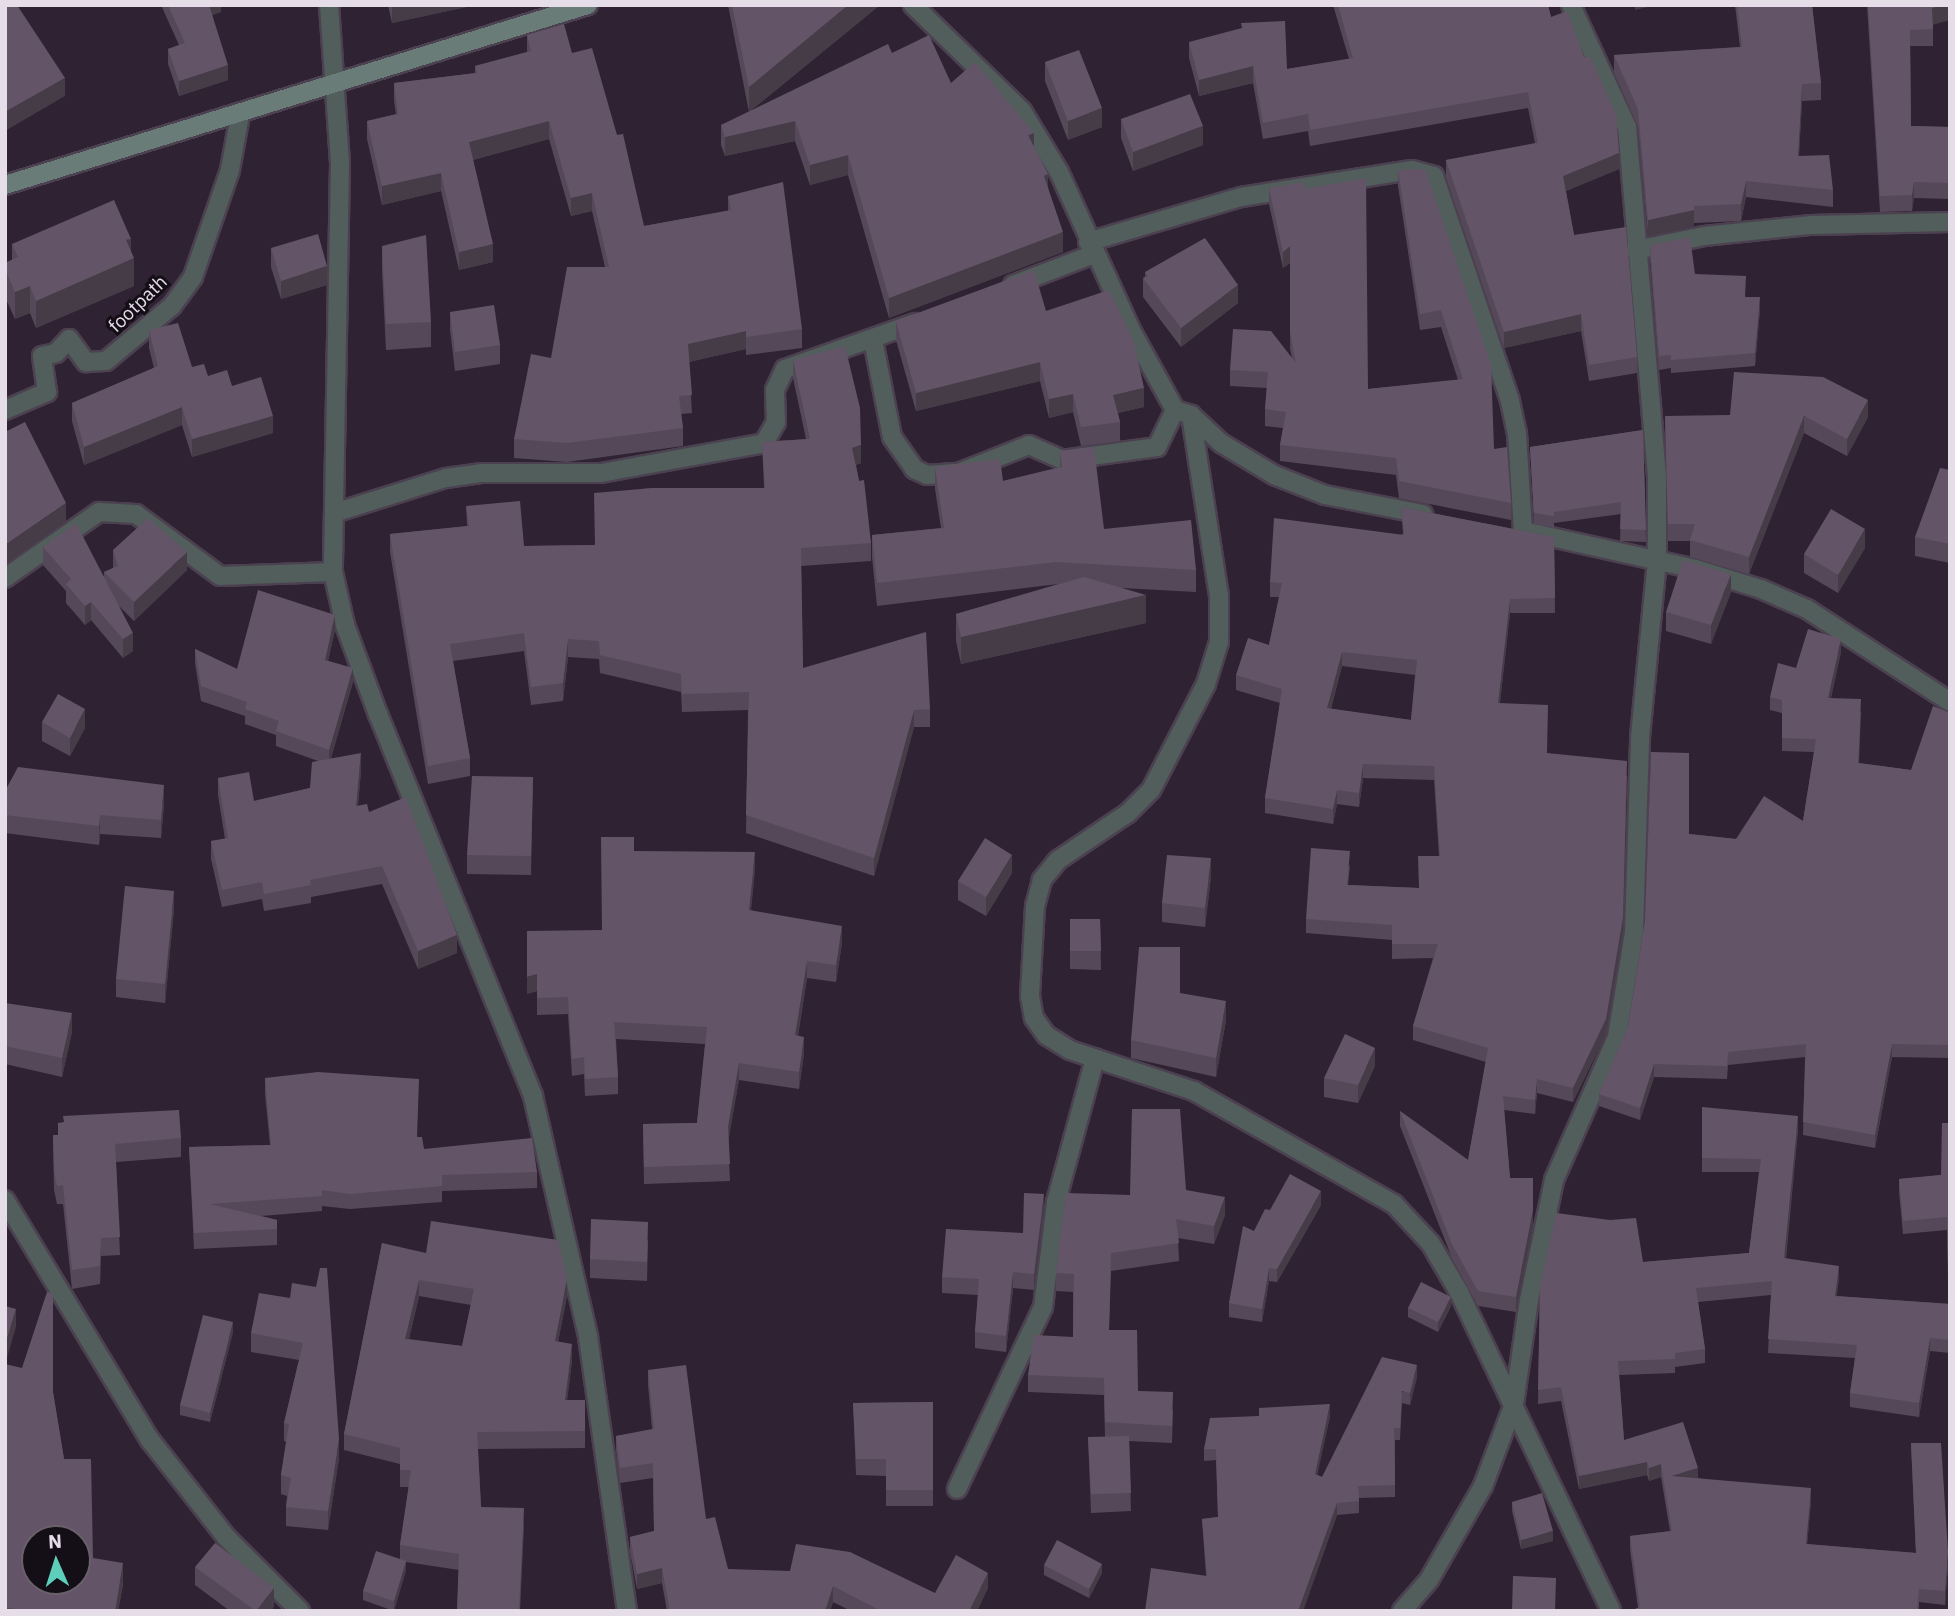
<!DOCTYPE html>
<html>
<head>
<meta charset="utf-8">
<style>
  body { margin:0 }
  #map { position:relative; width:1955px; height:1616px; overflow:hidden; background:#2f2333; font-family:"IBM Plex Sans",sans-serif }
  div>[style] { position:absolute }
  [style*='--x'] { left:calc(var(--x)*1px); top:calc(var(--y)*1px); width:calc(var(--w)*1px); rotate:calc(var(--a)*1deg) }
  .roads { filter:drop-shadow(2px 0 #4c4150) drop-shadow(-2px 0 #4c4150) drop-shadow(0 2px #4c4150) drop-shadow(0 -2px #4c4150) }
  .street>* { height:18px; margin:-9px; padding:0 9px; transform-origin:9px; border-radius:9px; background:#525e5b }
  .secondary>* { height:18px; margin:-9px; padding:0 9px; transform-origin:9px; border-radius:9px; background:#697c78 }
  .wall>* { inset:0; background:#554959 }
  .shaded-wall>* { inset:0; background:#453c48 }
  .building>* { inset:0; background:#635567 }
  span { translate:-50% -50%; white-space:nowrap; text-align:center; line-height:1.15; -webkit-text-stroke:6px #140e16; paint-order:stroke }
  .street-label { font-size:19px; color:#e5dde7 }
  .frame { position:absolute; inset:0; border:7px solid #e5dde7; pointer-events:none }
  .north { position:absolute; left:21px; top:1525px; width:70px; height:70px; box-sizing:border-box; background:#140e16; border:2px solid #68616a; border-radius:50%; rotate:357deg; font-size:19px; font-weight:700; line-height:28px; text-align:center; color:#e5dde7 }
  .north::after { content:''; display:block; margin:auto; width:24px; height:32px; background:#5cceba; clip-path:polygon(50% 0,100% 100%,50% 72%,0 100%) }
</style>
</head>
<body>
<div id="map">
  <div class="roads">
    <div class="street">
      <i style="--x:329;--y:5;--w:159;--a:86"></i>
      <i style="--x:340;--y:164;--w:408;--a:91"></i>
      <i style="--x:333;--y:572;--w:54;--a:77.2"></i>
      <i style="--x:345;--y:625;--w:95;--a:69.7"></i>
      <i style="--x:378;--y:714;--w:412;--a:67.9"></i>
      <i style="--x:533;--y:1096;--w:247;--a:77.1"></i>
      <i style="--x:588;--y:1337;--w:277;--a:81.9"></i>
      <i style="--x:913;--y:5;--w:152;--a:44.2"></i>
      <i style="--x:1022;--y:111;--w:71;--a:58.8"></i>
      <i style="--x:1059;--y:172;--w:176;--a:65.5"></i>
      <i style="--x:1132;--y:332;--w:89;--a:61.1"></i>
      <i style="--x:1175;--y:410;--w:17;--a:17"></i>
      <i style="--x:1191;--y:415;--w:41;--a:43"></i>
      <i style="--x:1221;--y:443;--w:62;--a:31.1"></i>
      <i style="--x:1274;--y:475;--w:55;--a:21.4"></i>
      <i style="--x:1325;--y:495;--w:100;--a:11"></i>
      <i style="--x:1088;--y:242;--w:159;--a:-16.4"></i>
      <i style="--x:1241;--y:197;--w:173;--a:-9"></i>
      <i style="--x:1412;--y:170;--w:23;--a:15"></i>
      <i style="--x:1434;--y:176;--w:237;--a:71.3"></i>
      <i style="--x:1510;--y:401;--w:33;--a:78"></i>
      <i style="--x:1517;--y:433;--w:98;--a:86.5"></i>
      <i style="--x:1636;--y:250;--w:69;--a:-11.6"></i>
      <i style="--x:1704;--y:236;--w:108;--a:-5.9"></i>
      <i style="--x:1811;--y:225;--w:139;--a:-1.2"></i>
      <i style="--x:1013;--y:285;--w:87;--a:-20.9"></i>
      <i style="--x:873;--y:340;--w:99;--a:78.9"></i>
      <i style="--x:892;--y:437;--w:39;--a:55"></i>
      <i style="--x:914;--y:469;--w:14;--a:25"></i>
      <i style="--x:927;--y:475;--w:31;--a:-4"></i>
      <i style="--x:958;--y:473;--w:76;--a:-21.5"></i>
      <i style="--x:1029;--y:445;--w:36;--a:24"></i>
      <i style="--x:1062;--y:460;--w:96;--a:-7.8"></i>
      <i style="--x:1157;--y:447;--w:41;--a:-64.1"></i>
      <i style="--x:5;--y:410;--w:46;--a:-23.2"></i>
      <i style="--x:47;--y:392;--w:36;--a:-98"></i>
      <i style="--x:42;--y:356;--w:14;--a:-12"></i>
      <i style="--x:56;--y:353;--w:19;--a:-47"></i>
      <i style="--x:69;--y:339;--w:29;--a:54"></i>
      <i style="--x:86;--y:362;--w:20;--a:-3"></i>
      <i style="--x:106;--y:361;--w:86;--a:-39.8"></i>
      <i style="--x:172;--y:306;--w:36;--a:-54"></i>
      <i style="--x:193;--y:277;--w:113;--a:-70.9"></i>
      <i style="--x:230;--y:170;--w:56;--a:-79.7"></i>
      <i style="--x:1191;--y:415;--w:183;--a:81.2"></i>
      <i style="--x:1219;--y:596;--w:46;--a:90"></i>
      <i style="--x:1219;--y:642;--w:44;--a:107.2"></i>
      <i style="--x:1206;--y:684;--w:119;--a:117.4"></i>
      <i style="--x:1151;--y:790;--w:33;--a:135"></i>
      <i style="--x:1128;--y:813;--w:84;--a:146.1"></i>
      <i style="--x:1058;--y:860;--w:26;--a:129"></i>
      <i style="--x:1042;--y:880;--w:27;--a:105"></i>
      <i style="--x:1035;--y:906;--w:90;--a:93.2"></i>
      <i style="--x:1030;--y:996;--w:22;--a:80"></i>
      <i style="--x:1034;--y:1018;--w:21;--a:55"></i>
      <i style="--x:1046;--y:1035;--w:28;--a:32"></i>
      <i style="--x:1070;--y:1050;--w:131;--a:18.3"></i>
      <i style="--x:1194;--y:1091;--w:230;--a:29.5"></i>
      <i style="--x:1394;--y:1204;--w:54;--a:47.2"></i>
      <i style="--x:1431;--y:1244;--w:56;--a:59.7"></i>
      <i style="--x:1459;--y:1292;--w:353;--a:64.5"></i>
      <i style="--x:334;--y:513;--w:117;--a:-17.4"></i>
      <i style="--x:446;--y:478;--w:35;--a:-8"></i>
      <i style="--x:481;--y:473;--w:120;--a:0"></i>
      <i style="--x:601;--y:473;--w:166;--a:-10.4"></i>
      <i style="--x:764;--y:443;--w:24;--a:-60"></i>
      <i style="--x:776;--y:422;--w:32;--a:-92"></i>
      <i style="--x:775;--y:390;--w:23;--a:-65"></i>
      <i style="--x:785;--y:369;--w:138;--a:-19.5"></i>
      <i style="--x:1533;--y:533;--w:167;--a:12.5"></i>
      <i style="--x:1696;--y:569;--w:68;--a:17.1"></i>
      <i style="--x:1761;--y:589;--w:50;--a:23.5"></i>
      <i style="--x:1807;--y:609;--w:171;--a:33"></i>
      <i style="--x:5;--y:578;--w:115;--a:-35.1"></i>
      <i style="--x:99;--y:512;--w:37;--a:3"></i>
      <i style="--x:136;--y:514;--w:104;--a:36.4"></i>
      <i style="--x:220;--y:576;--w:113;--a:-2"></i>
      <i style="--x:5;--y:1200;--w:280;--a:58.9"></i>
      <i style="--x:150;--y:1440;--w:123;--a:51.9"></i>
      <i style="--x:226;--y:1537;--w:105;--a:45"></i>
      <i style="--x:957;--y:1489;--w:201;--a:-64.7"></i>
      <i style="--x:1043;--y:1307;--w:106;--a:-82.9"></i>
      <i style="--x:1056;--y:1202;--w:149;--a:-74.8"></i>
      <i style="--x:1402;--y:1611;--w:41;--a:-48.9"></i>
      <i style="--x:1429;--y:1580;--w:108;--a:-60.1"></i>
      <i style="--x:1483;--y:1486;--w:88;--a:-69.3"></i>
      <i style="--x:1514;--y:1404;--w:105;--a:-81.8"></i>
      <i style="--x:1529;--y:1300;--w:123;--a:-78.2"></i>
      <i style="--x:1554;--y:1180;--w:156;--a:-66.2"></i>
      <i style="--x:1617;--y:1037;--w:106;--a:-80.8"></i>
      <i style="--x:1634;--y:932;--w:195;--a:-88.2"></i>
      <i style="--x:1640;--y:737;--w:178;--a:-84.5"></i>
      <i style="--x:1657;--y:560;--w:84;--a:-90"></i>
      <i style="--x:1657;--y:476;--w:350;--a:-94.9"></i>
      <i style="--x:1627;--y:127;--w:134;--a:-114.7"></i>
    </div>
    <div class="secondary">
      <i style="--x:5;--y:185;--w:610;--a:-17.16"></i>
    </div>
  </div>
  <div class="wall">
    <i style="clip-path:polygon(161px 5px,221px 5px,221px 12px,212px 15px,228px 80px,179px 96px,168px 64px,168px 49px,179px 45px)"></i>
    <i style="clip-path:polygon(388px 5px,471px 5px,471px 6px,392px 23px)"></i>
    <i style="clip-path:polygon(728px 5px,880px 5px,749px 112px)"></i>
    <i style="clip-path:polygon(1333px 5px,1548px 5px,1551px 17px,1619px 169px,1566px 191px,1574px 235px,1637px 357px,1637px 373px,1589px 381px,1581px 331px,1504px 348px,1446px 177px,1446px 160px,1535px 143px,1528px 108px,1310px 146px,1308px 131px,1263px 139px,1253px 83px,1199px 96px,1189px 58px,1189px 42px,1287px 69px,1349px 59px)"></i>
    <i style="clip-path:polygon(1735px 5px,1812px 5px,1821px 83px,1821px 100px,1802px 101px,1799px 156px,1833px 190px,1833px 207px,1746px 197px,1741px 221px,1694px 223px,1694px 226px,1648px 236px,1638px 126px,1614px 72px,1614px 55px,1740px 47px)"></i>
    <i style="clip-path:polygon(1867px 5px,1950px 5px,1950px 20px,1933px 24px,1933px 46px,1910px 46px,1911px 126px,1950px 127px,1950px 199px,1914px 198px,1912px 211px,1880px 212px)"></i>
    <i style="clip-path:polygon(527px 35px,572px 53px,617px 135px,644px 226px,728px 211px,728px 196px,802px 329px,802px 348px,746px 355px,746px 349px,689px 362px,692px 413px,681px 414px,683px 428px,683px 446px,567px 462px,514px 458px,514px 439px,551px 358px,605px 267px,592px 211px,571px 216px,549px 139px,473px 160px,493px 262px,459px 270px,441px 191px,382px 205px,367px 139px,367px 121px,396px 114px,394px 101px,394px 83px,475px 73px,475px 66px,527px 52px)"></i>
    <i style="clip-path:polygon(892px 53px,951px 83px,1034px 147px,1048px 188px,1063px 252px,889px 318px,848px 175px,810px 185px,795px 141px,725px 156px,721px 145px,721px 125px)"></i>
    <i style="clip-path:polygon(1045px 62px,1102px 127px,1068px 140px,1045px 81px)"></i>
    <i style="clip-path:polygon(1121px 119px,1203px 145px,1133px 171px,1121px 138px)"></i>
    <i style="clip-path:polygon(1398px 170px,1494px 449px,1511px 503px,1511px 520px,1399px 498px,1396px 475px,1280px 461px,1280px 445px,1283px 428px,1265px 426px,1265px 409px,1267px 388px,1230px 386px,1230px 370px,1292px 358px,1290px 349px,1290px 263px,1283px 268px,1269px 204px,1269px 188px,1305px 189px,1368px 389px,1458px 380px,1441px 327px,1420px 330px,1398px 186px)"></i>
    <i style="clip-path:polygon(12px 244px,131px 250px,134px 286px,36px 328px,30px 313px,15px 319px,5px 297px,5px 263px,12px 260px)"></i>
    <i style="clip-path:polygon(1650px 245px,1695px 274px,1746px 297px,1760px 310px,1755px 366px,1671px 373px,1671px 368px,1659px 370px,1650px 259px)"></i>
    <i style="clip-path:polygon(382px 246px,431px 322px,431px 347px,386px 350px,382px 271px)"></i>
    <i style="clip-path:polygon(271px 248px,327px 285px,281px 299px,271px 267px)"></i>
    <i style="clip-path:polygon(1145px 272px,1238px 303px,1181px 347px,1143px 297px,1143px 278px,1145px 277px)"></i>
    <i style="clip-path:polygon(1046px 311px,1144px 407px,1118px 413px,1120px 422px,1120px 441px,1081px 446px,1073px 412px,1049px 418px,1040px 381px,916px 411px,896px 340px,896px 321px)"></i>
    <i style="clip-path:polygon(450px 312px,500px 345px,500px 364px,455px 371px,450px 330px)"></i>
    <i style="clip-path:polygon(149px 330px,192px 367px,208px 376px,232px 386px,273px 433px,192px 457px,182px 425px,84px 465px,72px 421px,72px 403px,154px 368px,149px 348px)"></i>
    <i style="clip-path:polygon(793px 360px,861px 463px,856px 465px,871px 543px,871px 561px,801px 566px,803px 668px,930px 709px,930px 727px,914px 727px,874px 876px,746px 833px,748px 710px,682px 712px,681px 692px,600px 673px,599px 659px,568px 657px,563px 701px,531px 705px,524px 651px,453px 661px,470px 758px,470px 776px,428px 784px,390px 552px,390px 534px,467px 526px,466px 506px,524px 546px,594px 545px,764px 488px,762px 442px,806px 439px,793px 378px)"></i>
    <i style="clip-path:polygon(1665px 416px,1868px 417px,1847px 456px,1804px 433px,1749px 574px,1690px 557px,1690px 541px,1668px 541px)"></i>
    <i style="clip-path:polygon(1643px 430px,1646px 542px,1620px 541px,1621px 514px,1554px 523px,1554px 528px,1534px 524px,1530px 447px)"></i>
    <i style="clip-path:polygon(1060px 451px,1104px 529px,1196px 570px,1196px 592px,1122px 588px,1146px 623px,961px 664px,956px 641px,956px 614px,1058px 584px,877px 606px,872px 557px,872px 535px,941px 528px,935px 489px,935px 467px,1003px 481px,1060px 467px)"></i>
    <i style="clip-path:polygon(1950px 470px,1950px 563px,1915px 556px,1915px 537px)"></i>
    <i style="clip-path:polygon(evenodd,1401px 507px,1554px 537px,1555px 613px,1510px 613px,1500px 703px,1547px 753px,1627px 776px,1623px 931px,1606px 1034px,1573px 1102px,1537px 1093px,1535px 1114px,1504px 1110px,1510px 1178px,1533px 1178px,1533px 1224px,1516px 1312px,1478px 1306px,1452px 1258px,1400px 1126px,1400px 1111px,1468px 1160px,1486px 1062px,1413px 1040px,1413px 1026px,1433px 958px,1392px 959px,1392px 940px,1306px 933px,1306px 919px,1350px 865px,1348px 885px,1419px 888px,1439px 856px,1434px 780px,1363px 778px,1359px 807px,1337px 804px,1333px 824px,1265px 813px,1265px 798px,1280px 703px,1236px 690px,1236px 675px,1269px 645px,1279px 597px,1270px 597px,1270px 582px,1403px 534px,1401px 507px,1342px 666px,1415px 675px,1411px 720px,1331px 709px,1342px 666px)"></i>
    <i style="clip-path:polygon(43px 547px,104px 576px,104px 572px,113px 568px,113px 550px,187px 570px,134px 621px,119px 606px,133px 651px,123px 658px,91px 620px,85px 625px,66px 603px,66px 591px,43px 565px)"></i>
    <i style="clip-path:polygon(1865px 548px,1838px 593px,1804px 573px,1804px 554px)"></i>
    <i style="clip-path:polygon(1731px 592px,1711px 644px,1666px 631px,1666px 612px)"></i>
    <i style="clip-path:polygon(335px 630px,328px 661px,353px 682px,331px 758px,361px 771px,358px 806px,369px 812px,457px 953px,418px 969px,382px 884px,311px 897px,311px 903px,264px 911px,262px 899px,222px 907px,211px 859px,211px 841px,225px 839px,218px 795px,218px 778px,254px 801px,310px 788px,318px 761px,276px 746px,276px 735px,245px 724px,245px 716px,201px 701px,195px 663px,195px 649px,237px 669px)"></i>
    <i style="clip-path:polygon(1841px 652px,1831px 698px,1861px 712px,1859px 763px,1911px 770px,1950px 713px,1950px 1058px,1892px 1057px,1875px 1148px,1803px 1135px,1805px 1057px,1728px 1065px,1727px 1079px,1654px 1077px,1640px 1120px,1599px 1106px,1599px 1094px,1628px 1027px,1689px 834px,1736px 839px,1803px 821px,1814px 752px,1782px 751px,1782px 713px,1770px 710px,1770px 697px,1796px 668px)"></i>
    <i style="clip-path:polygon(42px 722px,85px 728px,70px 756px,42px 741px)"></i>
    <i style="clip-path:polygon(533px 777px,531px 875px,467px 874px,467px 855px)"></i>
    <i style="clip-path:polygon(5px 791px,164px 804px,161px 838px,100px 834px,99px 845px,5px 833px)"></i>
    <i style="clip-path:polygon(634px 851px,755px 869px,751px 910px,842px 943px,836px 982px,807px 978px,798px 1036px,804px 1054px,799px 1089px,739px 1080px,728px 1139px,730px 1181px,644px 1184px,643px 1124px,697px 1123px,705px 1044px,616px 1039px,618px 1077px,618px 1094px,585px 1096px,584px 1074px,572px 1076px,568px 1014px,537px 1015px,537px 991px,527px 994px,602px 930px)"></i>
    <i style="clip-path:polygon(1012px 873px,986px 916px,958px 900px,958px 881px)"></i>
    <i style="clip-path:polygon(1211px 877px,1205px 927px,1162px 922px,1162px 903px)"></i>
    <i style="clip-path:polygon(174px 909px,165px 1003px,116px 997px,116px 979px)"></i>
    <i style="clip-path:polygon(1070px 919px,1100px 919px,1101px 970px,1070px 969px)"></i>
    <i style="clip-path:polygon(1180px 993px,1226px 1020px,1216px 1077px,1131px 1058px,1131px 1040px)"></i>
    <i style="clip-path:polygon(5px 1003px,72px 1032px,62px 1077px,5px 1064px)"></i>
    <i style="clip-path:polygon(1375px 1066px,1358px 1103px,1324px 1097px,1324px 1078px)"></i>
    <i style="clip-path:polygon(265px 1078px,418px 1137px,424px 1149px,537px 1172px,537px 1188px,442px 1191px,442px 1202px,350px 1209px,322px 1206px,322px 1211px,261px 1216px,277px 1220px,277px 1245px,194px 1249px,189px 1147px,270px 1145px,265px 1094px)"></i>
    <i style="clip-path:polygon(1702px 1107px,1798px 1130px,1786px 1258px,1839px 1279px,1836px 1296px,1950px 1304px,1950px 1353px,1930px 1351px,1919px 1417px,1850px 1407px,1850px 1393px,1855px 1358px,1768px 1353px,1771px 1295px,1698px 1302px,1705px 1349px,1705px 1363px,1675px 1367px,1675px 1373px,1619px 1375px,1624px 1440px,1698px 1478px,1811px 1502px,1807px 1544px,1916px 1553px,1911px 1443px,1948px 1565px,1945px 1605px,1919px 1602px,1919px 1611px,1635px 1611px,1635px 1609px,1638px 1608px,1630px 1550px,1630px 1536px,1670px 1531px,1661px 1477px,1649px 1481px,1647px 1475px,1579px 1489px,1561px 1401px,1538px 1404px,1540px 1288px,1643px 1262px,1749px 1253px,1759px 1172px,1702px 1172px)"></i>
    <i style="clip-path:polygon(58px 1123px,181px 1138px,181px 1157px,116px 1162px,120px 1255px,101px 1256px,100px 1284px,72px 1289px,63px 1204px,57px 1204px,54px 1190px,53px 1135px,58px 1135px)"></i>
    <i style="clip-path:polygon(1950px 1123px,1950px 1279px,1948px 1280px,1947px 1230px,1903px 1234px,1899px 1192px,1899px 1179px,1941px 1175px)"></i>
    <i style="clip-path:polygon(1186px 1190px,1225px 1215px,1214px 1244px,1178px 1238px,1179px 1261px,1111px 1271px,1109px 1330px,1138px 1391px,1173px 1410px,1172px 1443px,1129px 1441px,1131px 1511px,1091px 1513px,1088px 1437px,1105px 1437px,1104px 1395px,1028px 1392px,1028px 1375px,1073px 1337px,1073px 1292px,1056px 1291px,1056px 1273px,1130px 1195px)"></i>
    <i style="clip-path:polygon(1321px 1205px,1277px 1282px,1269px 1281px,1262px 1322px,1229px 1317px,1229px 1303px,1254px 1231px,1270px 1210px)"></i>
    <i style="clip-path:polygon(1044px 1210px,1034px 1290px,1013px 1288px,1006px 1352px,975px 1348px,975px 1332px,978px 1295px,942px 1293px,942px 1277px,1023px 1233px)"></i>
    <i style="clip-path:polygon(648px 1240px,647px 1281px,590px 1278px,590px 1259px)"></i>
    <i style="clip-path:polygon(evenodd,382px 1243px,567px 1296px,558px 1342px,572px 1361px,567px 1400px,585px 1400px,585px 1448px,478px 1449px,481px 1507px,524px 1525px,520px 1611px,457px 1611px,459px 1570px,406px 1562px,406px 1570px,394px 1611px,363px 1600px,363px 1591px,400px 1559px,400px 1545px,409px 1487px,400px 1487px,400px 1464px,344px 1450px,344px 1434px,382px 1243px,419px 1296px,471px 1305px,462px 1346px,409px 1339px,419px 1296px)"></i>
    <i style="clip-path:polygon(290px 1298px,339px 1458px,328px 1530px,286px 1526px,286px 1507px,287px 1496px,281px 1494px,281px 1475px,286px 1442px,284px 1441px,284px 1423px,299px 1360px,251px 1352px,251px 1333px)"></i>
    <i style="clip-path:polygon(1451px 1306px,1438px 1332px,1408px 1317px,1408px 1308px)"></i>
    <i style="clip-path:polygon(233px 1332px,210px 1422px,180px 1415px,180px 1405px)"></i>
    <i style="clip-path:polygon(5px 1364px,53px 1392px,64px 1459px,93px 1558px,123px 1585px,118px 1611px,5px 1611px)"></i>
    <i style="clip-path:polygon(648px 1370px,706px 1519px,728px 1569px,935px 1593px,988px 1588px,977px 1611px,851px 1611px,833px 1602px,830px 1611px,667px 1611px,662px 1583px,637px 1589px,630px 1552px,630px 1537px,654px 1531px,653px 1478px,620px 1483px,616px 1451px,616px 1436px,652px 1429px,648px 1385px)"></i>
    <i style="clip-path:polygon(1417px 1377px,1410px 1405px,1402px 1403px,1400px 1440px,1395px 1440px,1395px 1497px,1359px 1498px,1359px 1513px,1337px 1515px,1303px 1611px,1145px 1611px,1206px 1576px,1202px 1519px,1218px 1517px,1216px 1460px,1204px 1461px,1204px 1449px,1330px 1416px,1317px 1475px,1322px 1477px)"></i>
    <i style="clip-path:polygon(933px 1402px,933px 1506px,886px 1506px,886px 1476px,856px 1475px,853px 1403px)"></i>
    <i style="clip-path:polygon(1512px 1502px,1553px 1541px,1521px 1549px,1512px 1511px)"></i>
    <i style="clip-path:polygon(1044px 1565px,1102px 1573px,1089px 1598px,1044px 1575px)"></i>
    <i style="clip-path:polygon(195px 1567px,274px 1606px,271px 1611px,230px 1611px,195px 1585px)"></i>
  </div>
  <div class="shaded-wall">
    <i style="clip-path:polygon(207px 5px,221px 5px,221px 12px,207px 17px)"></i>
    <i style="clip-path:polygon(398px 5px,471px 5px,471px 6px,392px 23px,392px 6px)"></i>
    <i style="clip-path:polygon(848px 5px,880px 5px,749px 112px,749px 87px)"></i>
    <i style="clip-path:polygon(1635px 5px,1656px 5px,1635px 10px)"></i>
    <i style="clip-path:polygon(1943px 5px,1950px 5px,1950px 20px,1932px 25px,1932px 8px)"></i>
    <i style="clip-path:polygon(228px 65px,228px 80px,179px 96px,179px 81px)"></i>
    <i style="clip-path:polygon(1253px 66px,1253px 83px,1199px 96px,1199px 80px)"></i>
    <i style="clip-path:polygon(65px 78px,65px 96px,5px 131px,5px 112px)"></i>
    <i style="clip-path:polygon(1802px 84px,1802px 101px,1798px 172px,1798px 156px)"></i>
    <i style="clip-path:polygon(1102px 108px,1102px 127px,1068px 140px,1068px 121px)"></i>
    <i style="clip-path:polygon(549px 121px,549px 139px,469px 161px,469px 142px)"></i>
    <i style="clip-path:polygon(795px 121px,795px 141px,725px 156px,725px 137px)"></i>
    <i style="clip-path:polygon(1203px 126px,1203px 145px,1133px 171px,1133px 152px)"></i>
    <i style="clip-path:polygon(1034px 133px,1034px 153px,1028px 135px)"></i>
    <i style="clip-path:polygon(1619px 153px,1619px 169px,1563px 192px,1563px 176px)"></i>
    <i style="clip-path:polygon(848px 155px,848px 175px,810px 185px,810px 165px)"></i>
    <i style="clip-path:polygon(441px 173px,441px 191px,382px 205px,382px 186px)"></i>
    <i style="clip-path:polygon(1048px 174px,1048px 194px,1044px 176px)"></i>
    <i style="clip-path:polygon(1746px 181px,1746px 197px,1741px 221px,1741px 204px)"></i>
    <i style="clip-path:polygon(1914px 182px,1914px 198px,1912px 211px,1912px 195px)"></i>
    <i style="clip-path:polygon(592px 193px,592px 211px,571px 216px,571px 198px)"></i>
    <i style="clip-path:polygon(1694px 210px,1694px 226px,1648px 236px,1648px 220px)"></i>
    <i style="clip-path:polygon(1063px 232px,1063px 252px,889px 318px,889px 298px)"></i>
    <i style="clip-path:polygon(131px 239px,131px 260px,134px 258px,134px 286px,36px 328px,36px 301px,126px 240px)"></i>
    <i style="clip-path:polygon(493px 244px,493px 262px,459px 270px,459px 252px)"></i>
    <i style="clip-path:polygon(1290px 246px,1290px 263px,1283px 268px,1283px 252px)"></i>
    <i style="clip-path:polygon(327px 266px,327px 285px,281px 299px,281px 281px)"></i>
    <i style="clip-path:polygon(1238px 285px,1238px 303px,1181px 347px,1181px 328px)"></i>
    <i style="clip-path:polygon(30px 286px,30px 313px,15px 319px,15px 292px)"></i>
    <i style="clip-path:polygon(1760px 297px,1760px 310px,1755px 366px,1755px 353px)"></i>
    <i style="clip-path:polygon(1581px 314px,1581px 331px,1504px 348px,1504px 332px)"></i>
    <i style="clip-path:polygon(746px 331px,746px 349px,688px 362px,688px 344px)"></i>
    <i style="clip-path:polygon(1040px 362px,1040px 381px,916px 411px,916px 393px)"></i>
    <i style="clip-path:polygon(1144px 388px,1144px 407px,1113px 414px,1113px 395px)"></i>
    <i style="clip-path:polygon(1073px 394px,1073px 412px,1049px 418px,1049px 399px)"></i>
    <i style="clip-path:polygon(1868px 400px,1868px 417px,1847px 456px,1847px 439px)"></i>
    <i style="clip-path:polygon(182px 407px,182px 425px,84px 465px,84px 447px)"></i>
    <i style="clip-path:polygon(273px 416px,273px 433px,192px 457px,192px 439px)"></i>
    <i style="clip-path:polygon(1804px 416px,1804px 433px,1749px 574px,1749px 557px)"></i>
    <i style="clip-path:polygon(861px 445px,861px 463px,852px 465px,852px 448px)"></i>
    <i style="clip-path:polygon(66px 503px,66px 521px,5px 564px,5px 545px)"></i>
    <i style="clip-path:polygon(1865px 529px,1865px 548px,1838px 593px,1838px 575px)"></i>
    <i style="clip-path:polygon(187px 552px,187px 570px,134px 621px,134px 602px)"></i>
    <i style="clip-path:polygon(1731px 574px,1731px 592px,1711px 644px,1711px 625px)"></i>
    <i style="clip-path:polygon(1146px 595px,1146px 623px,961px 664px,961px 637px)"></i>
    <i style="clip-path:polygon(1510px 599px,1510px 613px,1498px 718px,1498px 703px)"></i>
    <i style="clip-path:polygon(91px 602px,91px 620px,85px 625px,85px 606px)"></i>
    <i style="clip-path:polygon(335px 615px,335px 630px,325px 674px,325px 660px)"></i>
    <i style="clip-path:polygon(133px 633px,133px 651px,123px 658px,123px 639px)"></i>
    <i style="clip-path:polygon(568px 639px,568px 657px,563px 701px,563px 683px)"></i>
    <i style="clip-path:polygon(1841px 639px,1841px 652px,1828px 710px,1828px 698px)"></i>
    <i style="clip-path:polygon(1342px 652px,1342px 666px,1327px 722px,1327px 708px)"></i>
    <i style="clip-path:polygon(353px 668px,353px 682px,329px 765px,329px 750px)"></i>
    <i style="clip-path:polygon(85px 709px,85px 728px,70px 756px,70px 738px)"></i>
    <i style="clip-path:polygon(914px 710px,914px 727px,874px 876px,874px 858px)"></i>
    <i style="clip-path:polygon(361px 753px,361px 771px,356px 824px,356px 806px)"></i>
    <i style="clip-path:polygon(1363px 764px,1363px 778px,1359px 807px,1359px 793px)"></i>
    <i style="clip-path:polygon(1627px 776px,1623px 931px,1606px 1034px,1573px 1102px,1573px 1088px)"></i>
    <i style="clip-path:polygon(164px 785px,164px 804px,161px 838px,161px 820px)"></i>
    <i style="clip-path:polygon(1337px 790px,1337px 804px,1333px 824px,1333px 809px)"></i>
    <i style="clip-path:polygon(100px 815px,100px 834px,99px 845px,99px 826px)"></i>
    <i style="clip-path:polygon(755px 852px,755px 869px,749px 927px,749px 910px)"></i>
    <i style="clip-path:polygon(1012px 855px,1012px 873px,986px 916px,986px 897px)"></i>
    <i style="clip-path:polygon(1211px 858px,1211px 877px,1205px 927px,1205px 908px)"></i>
    <i style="clip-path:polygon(174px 891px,174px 909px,165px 1003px,165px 984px)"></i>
    <i style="clip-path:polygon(842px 926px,842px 943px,836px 982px,836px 965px)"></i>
    <i style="clip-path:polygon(457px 935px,457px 953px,418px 969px,418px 951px)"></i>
    <i style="clip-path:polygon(807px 961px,807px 978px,795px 1052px,795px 1035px)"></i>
    <i style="clip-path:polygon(537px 974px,537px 991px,527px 994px,527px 977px)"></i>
    <i style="clip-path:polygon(1226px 1001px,1226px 1020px,1216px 1077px,1216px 1058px)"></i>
    <i style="clip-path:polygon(72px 1013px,72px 1032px,62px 1077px,62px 1058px)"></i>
    <i style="clip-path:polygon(804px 1037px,804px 1054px,799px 1089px,799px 1072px)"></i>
    <i style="clip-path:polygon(1892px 1044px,1892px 1057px,1875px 1148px,1875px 1135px)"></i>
    <i style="clip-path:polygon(1375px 1048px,1375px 1066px,1358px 1103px,1358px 1085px)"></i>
    <i style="clip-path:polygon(739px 1063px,739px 1080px,728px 1143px,728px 1126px)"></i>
    <i style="clip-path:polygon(1654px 1064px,1654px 1077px,1640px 1120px,1640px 1108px)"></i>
    <i style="clip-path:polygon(1537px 1079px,1537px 1093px,1535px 1114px,1535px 1100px)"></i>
    <i style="clip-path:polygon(1798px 1116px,1798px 1130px,1784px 1272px,1784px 1258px)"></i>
    <i style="clip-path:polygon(1321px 1191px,1321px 1205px,1277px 1282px,1277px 1269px)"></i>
    <i style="clip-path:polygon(1044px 1194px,1044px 1210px,1034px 1290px,1034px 1274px)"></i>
    <i style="clip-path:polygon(1225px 1197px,1225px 1215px,1214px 1244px,1214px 1226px)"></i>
    <i style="clip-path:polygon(1533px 1209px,1533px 1224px,1516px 1312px,1516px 1297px)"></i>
    <i style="clip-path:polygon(101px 1238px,101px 1256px,100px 1284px,100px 1266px)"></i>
    <i style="clip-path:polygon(1839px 1266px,1839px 1279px,1835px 1309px,1835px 1296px)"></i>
    <i style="clip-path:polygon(1269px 1268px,1269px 1281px,1262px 1322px,1262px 1309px)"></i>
    <i style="clip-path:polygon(1013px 1272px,1013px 1288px,1006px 1352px,1006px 1336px)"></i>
    <i style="clip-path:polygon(567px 1279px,567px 1296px,555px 1358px,555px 1341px)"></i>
    <i style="clip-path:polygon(419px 1280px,419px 1296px,405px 1355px,405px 1339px)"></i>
    <i style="clip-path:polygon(1451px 1297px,1451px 1306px,1438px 1332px,1438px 1322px)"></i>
    <i style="clip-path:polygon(16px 1309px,16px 1327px,6px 1361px,6px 1342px)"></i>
    <i style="clip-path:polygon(233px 1322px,233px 1332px,210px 1422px,210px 1413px)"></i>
    <i style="clip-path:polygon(1930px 1338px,1930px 1351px,1919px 1417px,1919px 1403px)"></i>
    <i style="clip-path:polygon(572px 1344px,572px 1361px,565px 1417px,565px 1400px)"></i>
    <i style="clip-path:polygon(1417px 1365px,1417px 1377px,1410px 1405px,1410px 1393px)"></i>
    <i style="clip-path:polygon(1330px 1404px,1330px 1416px,1315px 1486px,1315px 1474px)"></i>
    <i style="clip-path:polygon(339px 1439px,339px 1458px,328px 1530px,328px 1511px)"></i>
    <i style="clip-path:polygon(1647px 1462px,1647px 1475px,1579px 1489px,1579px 1476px)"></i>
    <i style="clip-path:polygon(1661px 1464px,1661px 1477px,1649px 1481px,1649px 1468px)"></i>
    <i style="clip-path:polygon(1698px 1468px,1698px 1481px,1671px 1476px)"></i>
    <i style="clip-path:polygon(1811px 1488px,1811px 1502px,1806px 1557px,1806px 1544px)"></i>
    <i style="clip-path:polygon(1337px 1503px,1337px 1515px,1303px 1611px,1298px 1611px)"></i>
    <i style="clip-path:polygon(524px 1508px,524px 1525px,519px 1611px)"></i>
    <i style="clip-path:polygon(1553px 1531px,1553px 1541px,1521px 1549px,1521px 1540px)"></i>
    <i style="clip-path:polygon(1948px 1552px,1948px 1565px,1945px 1605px,1945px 1591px)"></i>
    <i style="clip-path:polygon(406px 1561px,406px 1570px,394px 1611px,394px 1601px)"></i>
    <i style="clip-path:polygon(123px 1563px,123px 1585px,118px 1611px,115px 1611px)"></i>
    <i style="clip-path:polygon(1102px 1564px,1102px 1573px,1089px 1598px,1089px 1589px)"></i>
    <i style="clip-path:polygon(662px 1568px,662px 1583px,637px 1589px,637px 1574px)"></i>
    <i style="clip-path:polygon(988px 1573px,988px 1588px,977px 1611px,969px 1611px)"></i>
    <i style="clip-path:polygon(833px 1586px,833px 1602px,830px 1611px,825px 1611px)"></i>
    <i style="clip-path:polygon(274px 1588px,274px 1606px,271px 1611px,256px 1611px)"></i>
  </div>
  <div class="building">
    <i style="clip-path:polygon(5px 5px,17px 5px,65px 78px,5px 112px)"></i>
    <i style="clip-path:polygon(168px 5px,209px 5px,228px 65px,179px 81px,168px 49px,185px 43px)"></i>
    <i style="clip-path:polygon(732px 5px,848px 5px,749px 87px)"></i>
    <i style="clip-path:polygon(1338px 5px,1548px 5px,1551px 17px,1567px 11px,1584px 57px,1590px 57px,1616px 114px,1619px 153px,1563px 176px,1574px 235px,1626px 227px,1637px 357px,1589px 365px,1581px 314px,1504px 332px,1446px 160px,1538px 143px,1528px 92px,1310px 130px,1308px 114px,1263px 123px,1253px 66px,1199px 80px,1189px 42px,1242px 28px,1241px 23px,1285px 21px,1287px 69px,1353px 58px)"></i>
    <i style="clip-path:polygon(1737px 5px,1812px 5px,1821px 83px,1802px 84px,1798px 156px,1829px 155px,1833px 190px,1746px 181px,1741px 204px,1694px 206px,1694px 210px,1648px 220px,1638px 109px,1614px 55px,1742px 47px)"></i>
    <i style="clip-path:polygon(1868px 5px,1943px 5px,1932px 8px,1933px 29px,1910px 30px,1911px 126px,1950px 127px,1950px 183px,1914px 182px,1912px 195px,1880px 196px)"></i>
    <i style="clip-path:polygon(564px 24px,572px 53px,592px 48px,617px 135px,623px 134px,644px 226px,731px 210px,728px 196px,783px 182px,802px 329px,746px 337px,746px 331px,688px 344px,692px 395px,679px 396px,683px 428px,567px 443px,514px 439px,531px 354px,551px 358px,567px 267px,609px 267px,592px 193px,571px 198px,549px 121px,469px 142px,493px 244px,459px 252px,441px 173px,382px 186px,367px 121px,398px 114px,394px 83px,477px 73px,475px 66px,531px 51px,527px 35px)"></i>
    <i style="clip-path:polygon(929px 35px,951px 83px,975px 62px,1034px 133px,1028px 135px,1048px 174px,1044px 176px,1063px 232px,889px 298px,848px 155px,810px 165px,795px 121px,725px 137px,721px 125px,888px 44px,892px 53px)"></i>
    <i style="clip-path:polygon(1079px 50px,1102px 108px,1068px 121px,1045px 62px)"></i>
    <i style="clip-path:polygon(1190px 94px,1203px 126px,1133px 152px,1121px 119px)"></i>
    <i style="clip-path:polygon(1425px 169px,1491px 365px,1494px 449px,1507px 447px,1511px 503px,1399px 481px,1396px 458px,1280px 445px,1286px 412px,1265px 409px,1268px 372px,1230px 370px,1233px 329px,1271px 331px,1296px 363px,1290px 332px,1290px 246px,1283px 252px,1269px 188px,1304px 182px,1305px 189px,1366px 178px,1368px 389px,1463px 379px,1441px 310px,1420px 314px,1398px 170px)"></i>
    <i style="clip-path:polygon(114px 200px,131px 239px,126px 240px,134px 258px,36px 301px,30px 286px,15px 292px,5px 269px,5px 263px,18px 257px,12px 244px)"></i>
    <i style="clip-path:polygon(318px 234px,327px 266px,281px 281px,271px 248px)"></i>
    <i style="clip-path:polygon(426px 235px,431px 322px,386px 324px,382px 246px)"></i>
    <i style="clip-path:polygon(1690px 237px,1695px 274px,1746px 276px,1745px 297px,1760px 297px,1755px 353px,1671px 360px,1671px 355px,1659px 356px,1650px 245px)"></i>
    <i style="clip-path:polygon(1205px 238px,1238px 285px,1181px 328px,1143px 278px,1148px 276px,1145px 272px)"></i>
    <i style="clip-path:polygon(1034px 270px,1046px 311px,1109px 290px,1133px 339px,1144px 388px,1113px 395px,1120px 422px,1081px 427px,1073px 394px,1049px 399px,1040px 362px,916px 393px,896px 321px)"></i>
    <i style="clip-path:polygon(494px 305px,500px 345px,455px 352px,450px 312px)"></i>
    <i style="clip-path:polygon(178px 323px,192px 367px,204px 364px,208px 376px,227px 370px,232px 386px,261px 377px,273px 416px,192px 439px,182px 407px,84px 447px,72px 403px,158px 366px,149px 330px)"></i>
    <i style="clip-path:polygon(845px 346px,860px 408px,861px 445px,852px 448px,859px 481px,864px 480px,871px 543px,801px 548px,803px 668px,926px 632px,930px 709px,914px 710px,874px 858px,746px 815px,749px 692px,682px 694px,681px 674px,600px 655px,599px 641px,568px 639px,563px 683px,531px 687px,524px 633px,450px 644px,470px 758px,428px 766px,390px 534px,469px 526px,466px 506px,520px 501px,524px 546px,595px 545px,594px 493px,652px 488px,765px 488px,762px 442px,810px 439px,793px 360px)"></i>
    <i style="clip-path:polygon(1734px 372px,1823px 377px,1868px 400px,1847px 439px,1804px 416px,1749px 557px,1690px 540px,1695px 524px,1668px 524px,1665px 416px,1730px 415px)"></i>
    <i style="clip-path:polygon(25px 422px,66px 503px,5px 545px,5px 471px,7px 471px,5px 468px,5px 432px)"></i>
    <i style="clip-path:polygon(1643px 430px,1646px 530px,1620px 529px,1621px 502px,1554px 512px,1554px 516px,1534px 513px,1530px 447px)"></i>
    <i style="clip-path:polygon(1094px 447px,1104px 529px,1191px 520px,1196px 570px,1056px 562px,877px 583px,872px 535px,944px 528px,935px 467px,1000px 459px,1003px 481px,1062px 467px,1060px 451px)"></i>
    <i style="clip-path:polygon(1940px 468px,1950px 470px,1950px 544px,1915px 537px)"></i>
    <i style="clip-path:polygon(evenodd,1401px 507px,1554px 537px,1555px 598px,1510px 599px,1498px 703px,1548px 705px,1547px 753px,1627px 761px,1623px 917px,1606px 1019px,1573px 1088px,1537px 1079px,1535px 1100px,1503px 1096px,1510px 1178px,1533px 1178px,1533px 1209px,1516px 1297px,1478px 1291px,1452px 1244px,1400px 1111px,1468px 1160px,1488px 1048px,1413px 1026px,1438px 944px,1392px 944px,1392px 925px,1306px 919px,1311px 848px,1350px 851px,1347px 885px,1419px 888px,1418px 856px,1440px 856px,1434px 766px,1363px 764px,1359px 793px,1337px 790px,1333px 809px,1265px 798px,1282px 689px,1236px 675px,1248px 638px,1269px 645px,1282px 583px,1270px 582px,1274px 518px,1404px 535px,1401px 507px,1342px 652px,1417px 660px,1411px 720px,1327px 708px,1342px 652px)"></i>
    <i style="clip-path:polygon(1831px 509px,1865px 529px,1838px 575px,1804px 554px)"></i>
    <i style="clip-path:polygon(148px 518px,187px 552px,134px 602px,104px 572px,118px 566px,113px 550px)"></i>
    <i style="clip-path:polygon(76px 523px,133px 633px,123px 639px,91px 602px,85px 606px,66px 584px,71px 579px,43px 547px)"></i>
    <i style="clip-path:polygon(1683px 560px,1731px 574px,1711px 625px,1666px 612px)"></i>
    <i style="clip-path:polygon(1084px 577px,1146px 595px,961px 637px,956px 614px)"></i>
    <i style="clip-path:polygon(258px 590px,335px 615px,325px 660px,353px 668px,329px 750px,276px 731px,279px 721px,245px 709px,247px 702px,201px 686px,195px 649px,237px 669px)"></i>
    <i style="clip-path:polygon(1808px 629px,1841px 639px,1828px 698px,1861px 699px,1858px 763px,1911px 770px,1933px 706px,1950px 713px,1950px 1045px,1892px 1044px,1875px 1135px,1803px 1122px,1806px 1044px,1728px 1052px,1727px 1066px,1654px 1064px,1640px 1108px,1599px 1094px,1628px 1027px,1645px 921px,1651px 752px,1689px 753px,1689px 834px,1736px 839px,1764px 796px,1803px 821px,1816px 739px,1782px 738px,1782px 700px,1770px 697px,1778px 663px,1796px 668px)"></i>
    <i style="clip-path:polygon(58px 694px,85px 709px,70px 738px,42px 722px)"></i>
    <i style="clip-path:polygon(361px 753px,356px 806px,367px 804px,369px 812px,406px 797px,457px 935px,418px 951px,382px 866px,310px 880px,311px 885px,264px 894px,262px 882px,222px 890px,211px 841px,228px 838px,218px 778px,249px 772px,254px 801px,310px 788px,312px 762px)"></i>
    <i style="clip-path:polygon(18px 767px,164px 785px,161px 820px,100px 815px,99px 826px,5px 815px,5px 791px)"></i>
    <i style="clip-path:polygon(472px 776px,533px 777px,531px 856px,467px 855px)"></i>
    <i style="clip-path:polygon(601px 837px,634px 837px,634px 851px,755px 852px,749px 910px,842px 926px,836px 965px,807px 961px,795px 1035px,804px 1037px,799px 1072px,739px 1063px,728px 1126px,730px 1164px,644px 1167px,643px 1124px,697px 1123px,707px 1027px,614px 1022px,618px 1077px,585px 1079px,584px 1057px,572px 1059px,568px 997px,537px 998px,537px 974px,527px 977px,527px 931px,602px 930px)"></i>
    <i style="clip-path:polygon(985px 838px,1012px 855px,986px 897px,958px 881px)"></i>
    <i style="clip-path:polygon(1167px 855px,1211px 858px,1205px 908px,1162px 903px)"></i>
    <i style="clip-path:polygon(125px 886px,174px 891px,165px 984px,116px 979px)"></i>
    <i style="clip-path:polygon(1070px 919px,1100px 919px,1101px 951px,1070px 951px)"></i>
    <i style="clip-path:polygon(1139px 947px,1180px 947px,1180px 993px,1226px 1001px,1216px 1058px,1131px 1040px)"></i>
    <i style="clip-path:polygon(5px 1003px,72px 1013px,62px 1058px,5px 1046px)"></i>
    <i style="clip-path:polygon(1345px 1034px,1375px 1048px,1358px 1085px,1324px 1078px)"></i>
    <i style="clip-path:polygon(318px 1072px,419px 1079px,417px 1137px,422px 1137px,424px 1149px,532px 1138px,537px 1172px,442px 1175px,442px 1186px,350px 1194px,322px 1190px,322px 1196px,209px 1204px,277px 1220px,277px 1229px,194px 1233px,189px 1147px,271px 1145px,265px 1078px)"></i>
    <i style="clip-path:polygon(1702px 1107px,1798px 1116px,1784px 1258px,1839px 1266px,1835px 1296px,1950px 1304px,1950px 1340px,1930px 1338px,1919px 1403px,1850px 1393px,1857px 1345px,1768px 1339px,1772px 1281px,1696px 1288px,1705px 1349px,1675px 1353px,1675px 1359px,1618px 1361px,1624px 1440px,1683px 1422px,1698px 1468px,1671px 1476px,1811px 1488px,1806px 1544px,1916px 1553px,1911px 1443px,1941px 1443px,1948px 1552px,1945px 1591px,1919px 1589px,1917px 1611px,1635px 1611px,1635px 1609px,1640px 1607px,1630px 1536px,1672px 1531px,1661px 1464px,1649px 1468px,1647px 1462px,1579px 1476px,1561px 1387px,1538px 1390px,1540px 1288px,1556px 1213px,1610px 1220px,1636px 1218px,1643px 1262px,1749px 1253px,1761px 1159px,1702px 1158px)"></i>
    <i style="clip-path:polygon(1132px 1109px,1180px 1109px,1186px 1190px,1225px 1197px,1214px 1226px,1176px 1219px,1179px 1243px,1111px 1253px,1109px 1330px,1137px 1330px,1138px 1391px,1173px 1392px,1172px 1426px,1105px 1422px,1104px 1378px,1028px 1375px,1034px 1335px,1073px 1337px,1074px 1274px,1056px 1273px,1066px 1193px,1130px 1195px)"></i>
    <i style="clip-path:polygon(179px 1110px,181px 1138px,115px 1144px,120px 1237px,101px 1238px,100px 1266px,72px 1270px,63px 1185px,57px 1186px,54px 1171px,53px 1135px,58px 1135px,58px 1123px,64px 1122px,63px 1116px)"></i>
    <i style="clip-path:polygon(1942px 1123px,1950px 1123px,1950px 1267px,1948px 1267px,1947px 1217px,1903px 1221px,1899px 1179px,1941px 1175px)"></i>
    <i style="clip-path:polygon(1290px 1174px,1321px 1191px,1277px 1269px,1269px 1268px,1262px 1309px,1229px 1303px,1243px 1226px,1254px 1231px,1265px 1209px,1270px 1210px)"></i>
    <i style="clip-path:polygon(1024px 1193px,1044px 1194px,1034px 1274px,1013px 1272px,1006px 1336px,975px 1332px,979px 1279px,942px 1277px,946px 1229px,1023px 1233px)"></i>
    <i style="clip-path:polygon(591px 1219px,648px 1222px,647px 1262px,590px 1259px)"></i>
    <i style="clip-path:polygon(evenodd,431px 1221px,558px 1240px,567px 1279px,555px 1341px,572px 1344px,565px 1400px,585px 1400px,585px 1431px,477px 1432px,481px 1507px,524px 1508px,519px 1611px,457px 1611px,459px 1554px,400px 1545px,411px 1470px,400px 1470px,400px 1448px,344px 1434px,382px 1243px,426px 1253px,431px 1221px,419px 1280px,474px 1289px,462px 1346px,405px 1339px,419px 1280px)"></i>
    <i style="clip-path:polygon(320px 1268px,327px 1268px,339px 1439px,328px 1511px,286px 1507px,291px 1478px,281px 1475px,289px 1424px,284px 1423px,303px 1343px,251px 1333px,259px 1293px,290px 1298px,292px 1283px,316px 1287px)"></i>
    <i style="clip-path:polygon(1421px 1282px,1451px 1297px,1438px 1322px,1408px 1308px)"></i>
    <i style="clip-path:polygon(evenodd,47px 1292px,53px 1293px,53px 1392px,64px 1459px,91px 1459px,93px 1558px,123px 1563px,115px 1611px,26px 1611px,5px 1607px,5px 1364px,22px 1368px,47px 1292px,35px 1539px,77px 1539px,77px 1581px,35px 1581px,35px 1539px)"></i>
    <i style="clip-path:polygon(5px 1306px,16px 1309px,6px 1342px,5px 1342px)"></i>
    <i style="clip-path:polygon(203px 1315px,233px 1322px,210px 1413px,180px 1405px)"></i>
    <i style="clip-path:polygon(1382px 1357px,1417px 1365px,1410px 1393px,1402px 1391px,1400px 1428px,1394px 1428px,1395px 1485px,1358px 1486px,1359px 1501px,1337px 1503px,1298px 1611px,1145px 1611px,1151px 1568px,1207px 1576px,1202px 1519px,1218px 1517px,1216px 1449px,1204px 1449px,1210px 1418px,1259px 1416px,1259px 1408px,1330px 1404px,1315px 1474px,1322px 1477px)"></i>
    <i style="clip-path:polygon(686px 1365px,706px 1519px,715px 1517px,728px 1569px,790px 1571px,796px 1544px,850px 1552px,935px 1593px,956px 1555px,988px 1573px,969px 1611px,881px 1611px,833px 1586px,825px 1611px,670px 1611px,662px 1568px,637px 1574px,630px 1537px,654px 1531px,653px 1463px,620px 1468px,616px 1436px,654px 1429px,648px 1370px)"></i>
    <i style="clip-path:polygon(933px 1402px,933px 1490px,886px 1490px,886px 1459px,856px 1459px,853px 1403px)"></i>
    <i style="clip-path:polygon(1129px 1436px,1131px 1493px,1091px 1494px,1088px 1437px)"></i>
    <i style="clip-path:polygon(1542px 1493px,1553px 1531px,1521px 1540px,1512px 1502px)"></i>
    <i style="clip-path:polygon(1057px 1540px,1102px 1564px,1089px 1589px,1044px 1565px)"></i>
    <i style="clip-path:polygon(215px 1543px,274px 1588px,256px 1611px,195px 1567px)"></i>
    <i style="clip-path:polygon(376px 1551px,406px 1561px,394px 1601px,363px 1591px)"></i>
    <i style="clip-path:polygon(1513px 1576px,1556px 1578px,1555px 1611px,1512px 1611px)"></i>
  </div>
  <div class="street-label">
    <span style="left:138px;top:304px;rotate:-44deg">footpath</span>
  </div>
  <div class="frame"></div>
  <div class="north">N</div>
</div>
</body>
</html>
